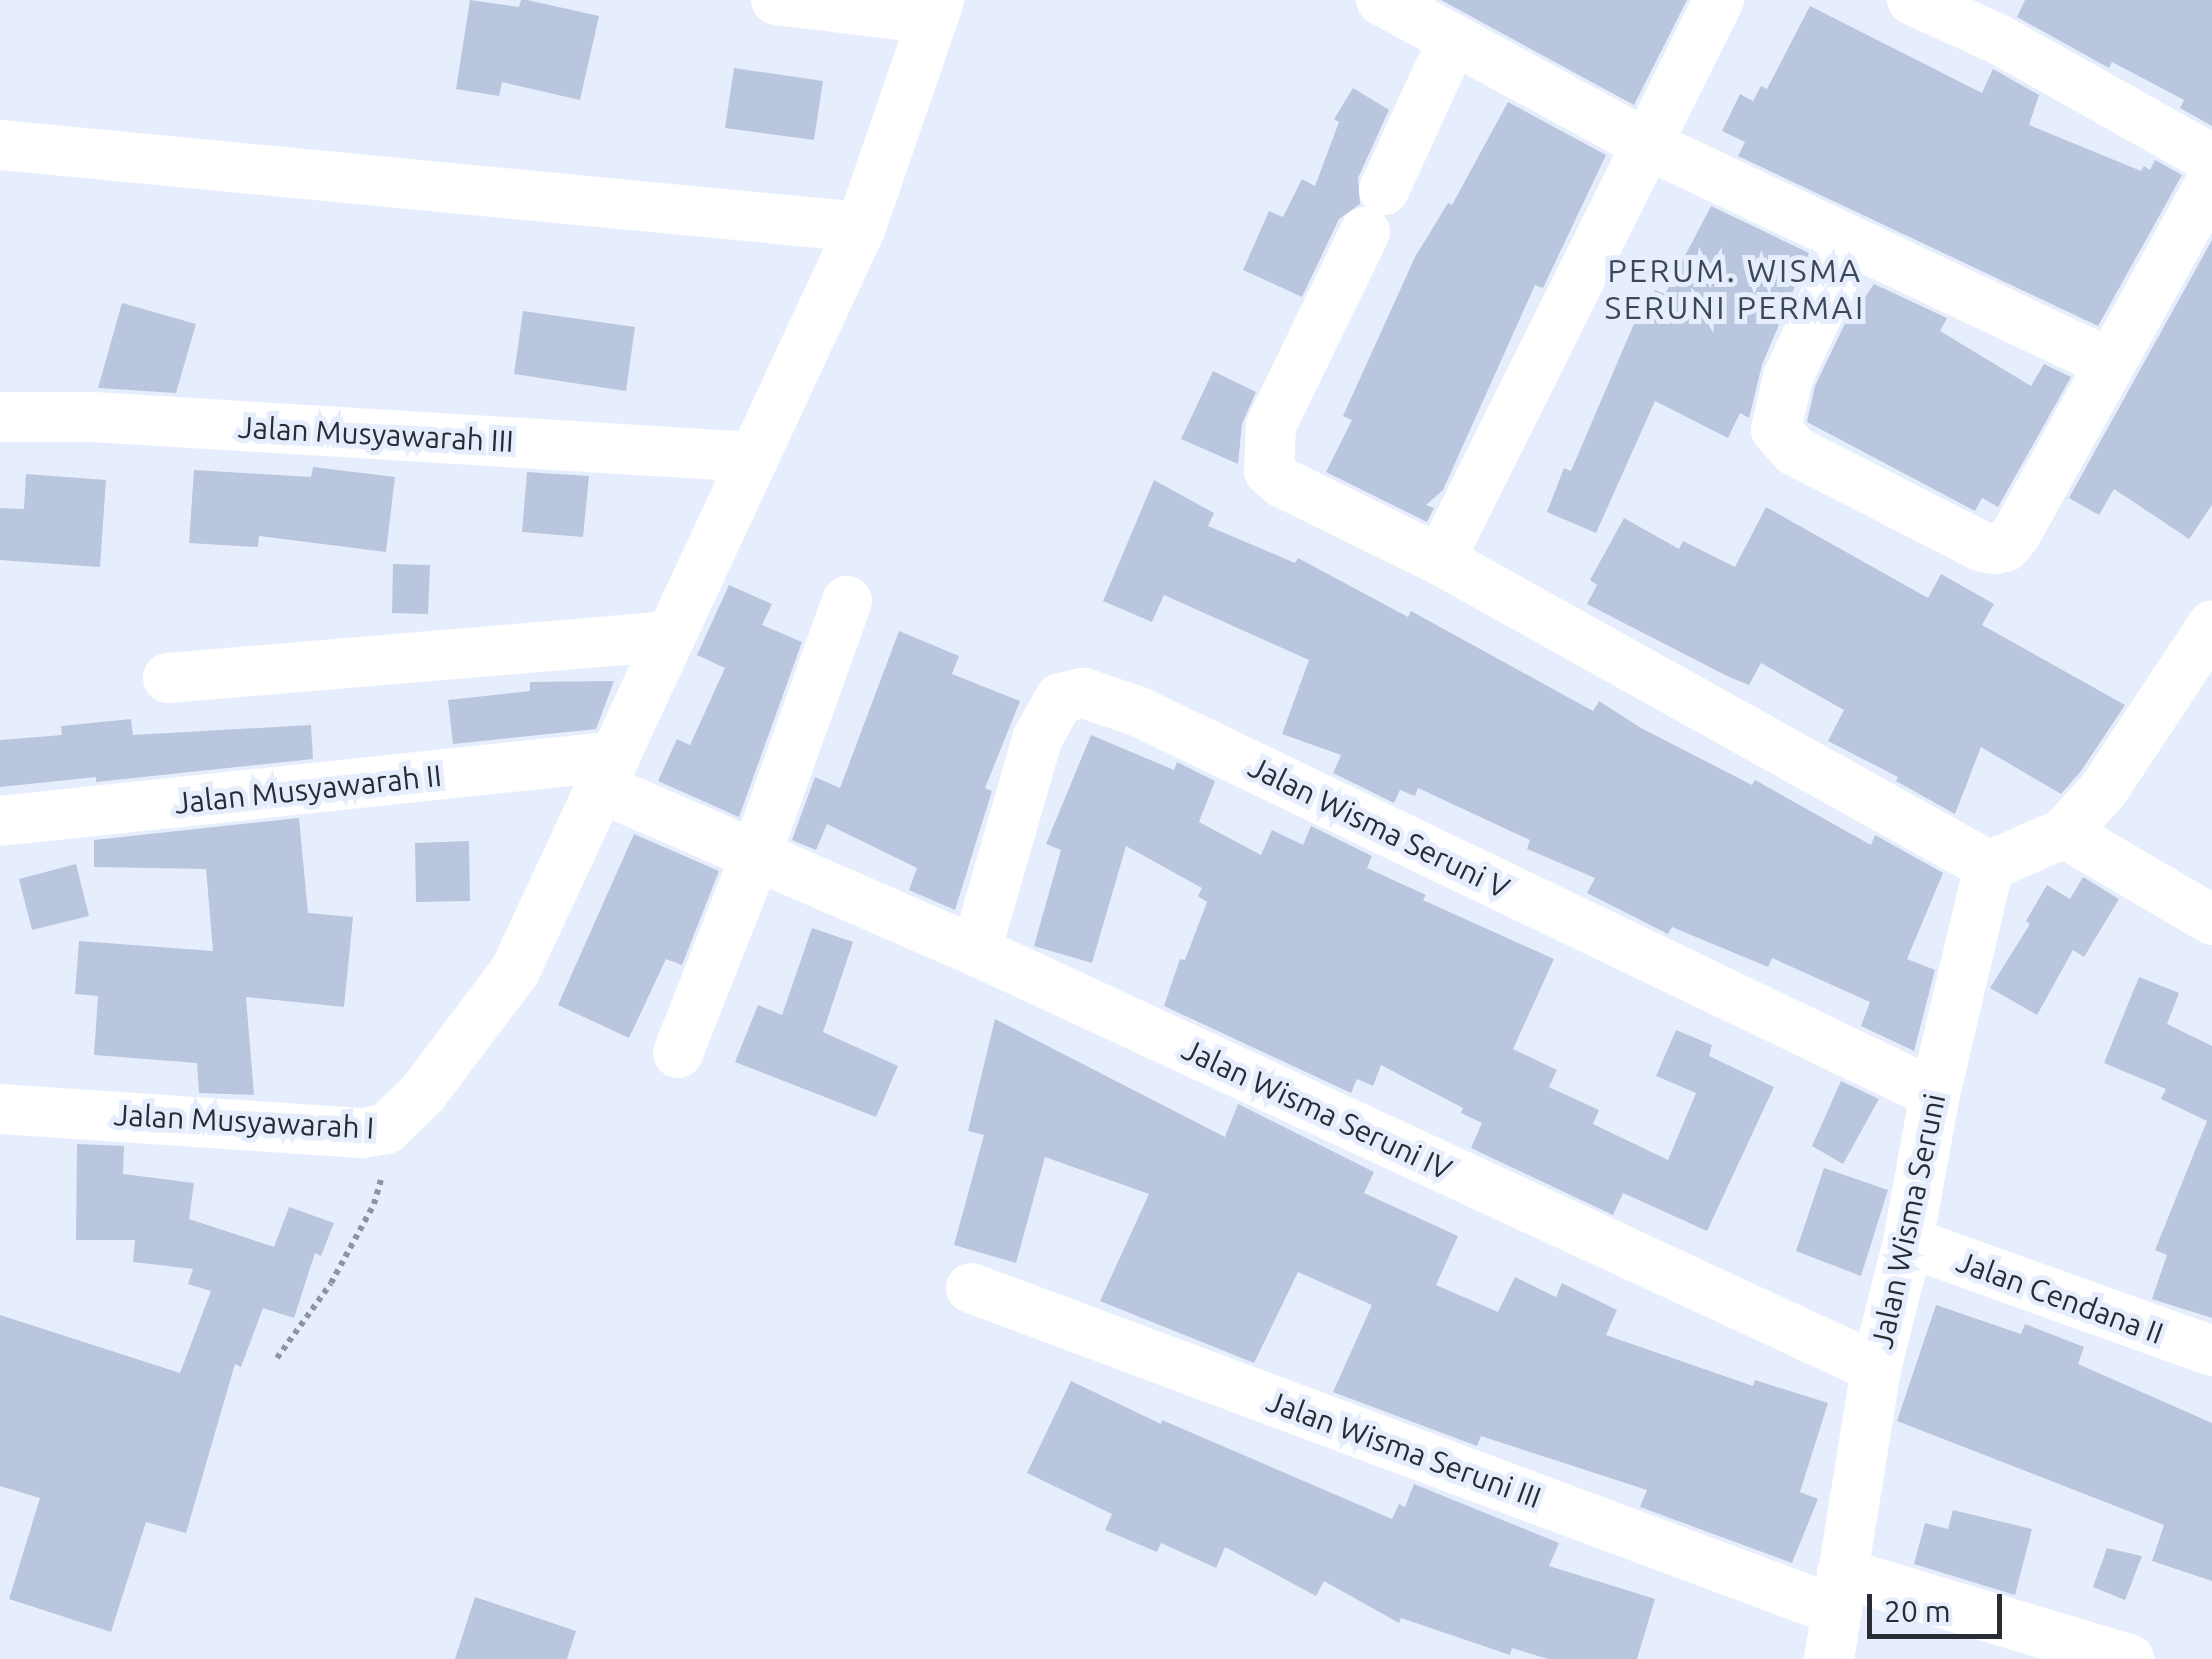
<!DOCTYPE html>
<html>
<head>
<meta charset="utf-8">
<style>
  body { margin:0 }
  #map { position:relative; width:2212px; height:1659px; overflow:hidden; background:#e6eefd; font-family:Ubuntu,sans-serif }
  div>[style] { position:absolute }
  [style*='--x'] { left:calc(var(--x)*1px); top:calc(var(--y)*1px); width:calc(var(--w)*1px); rotate:calc(var(--a)*1deg) }
  .building>* { inset:0; background:#bac6de }
  .path>* { height:6px; margin-top:-3px; transform-origin:0; background:repeating-linear-gradient(90deg,#8e95a1 0 5px,transparent 0 10px) }
  .minor>* { height:50px; margin:-25px; padding:0 25px; transform-origin:25px; border-radius:25px; background:#fff }
  span { translate:-50% -50%; white-space:nowrap; text-align:center; line-height:1.15; -webkit-text-stroke:10px #e6eefd; paint-order:stroke }
  .street-label { font-size:30px; color:#272c35 }
  .neighbourhood-label { font-size:32px; color:#3d475b; letter-spacing:2.5px }
  .scale { position:absolute; left:1867px; top:1594px; width:135px; height:45px; box-sizing:border-box; border:5px solid #272c35; border-top:0; padding-left:12px; font-size:30px; line-height:35px; white-space:nowrap; color:#272c35; -webkit-text-stroke:8px #e6eefd; paint-order:stroke }
</style>
</head>
<body>
<div id="map">
  <div class="building">
    <i style="clip-path:polygon(470px 0,519px 7px,521px 0,527px 0,599px 16px,580px 100px,502px 82px,499px 96px,456px 89px)"></i>
    <i style="clip-path:polygon(1441px 0,1687px 0,1634px 105px)"></i>
    <i style="clip-path:polygon(2025px 0,2212px 0,2212px 126px,2180px 108px,2184px 100px,2112px 62px,2109px 68px,2017px 17px)"></i>
    <i style="clip-path:polygon(1810px 6px,1982px 93px,1993px 69px,2039px 95px,2029px 125px,2141px 171px,2144px 166px,2150px 170px,2155px 160px,2182px 175px,2098px 326px,1738px 156px,1745px 142px,1722px 131px,1740px 94px,1753px 101px,1761px 86px,1767px 89px)"></i>
    <i style="clip-path:polygon(734px 68px,823px 81px,814px 140px,725px 128px)"></i>
    <i style="clip-path:polygon(1353px 88px,1389px 110px,1358px 178px,1360px 204px,1339px 219px,1302px 297px,1243px 270px,1269px 211px,1283px 217px,1302px 179px,1315px 186px,1339px 122px,1334px 119px)"></i>
    <i style="clip-path:polygon(1508px 102px,1606px 155px,1543px 288px,1535px 285px,1443px 490px,1426px 505px,1434px 508px,1427px 522px,1326px 472px,1352px 420px,1343px 416px,1415px 257px,1448px 203px,1452px 205px)"></i>
    <i style="clip-path:polygon(1711px 206px,1809px 253px,1762px 365px,1749px 418px,1740px 413px,1728px 438px,1655px 401px,1596px 533px,1547px 512px,1564px 468px,1571px 471px,1642px 305px,1648px 307px,1655px 290px,1665px 294px)"></i>
    <i style="clip-path:polygon(2212px 240px,2212px 505px,2189px 539px,2114px 489px,2099px 515px,2069px 498px)"></i>
    <i style="clip-path:polygon(1874px 284px,1947px 318px,1940px 331px,2031px 386px,2044px 364px,2071px 377px,1998px 507px,1982px 498px,1975px 511px,1807px 422px,1815px 386px,1850px 313px,1853px 315px)"></i>
    <i style="clip-path:polygon(122px 303px,196px 324px,176px 393px,98px 388px)"></i>
    <i style="clip-path:polygon(523px 311px,635px 327px,626px 391px,514px 374px)"></i>
    <i style="clip-path:polygon(1213px 371px,1256px 392px,1242px 424px,1238px 464px,1181px 439px)"></i>
    <i style="clip-path:polygon(313px 467px,395px 477px,386px 552px,259px 536px,258px 547px,189px 543px,194px 470px,311px 477px)"></i>
    <i style="clip-path:polygon(527px 472px,589px 476px,583px 537px,522px 532px)"></i>
    <i style="clip-path:polygon(26px 474px,106px 480px,100px 567px,0 560px,0 508px,24px 509px)"></i>
    <i style="clip-path:polygon(1154px 480px,1214px 513px,1208px 526px,1295px 563px,1298px 558px,1408px 617px,1411px 611px,1593px 711px,1599px 701px,1641px 728px,1752px 785px,1755px 780px,1871px 845px,1875px 835px,1943px 873px,1907px 959px,1935px 970px,1914px 1051px,1861px 1026px,1870px 1002px,1772px 958px,1768px 967px,1672px 927px,1668px 934px,1587px 893px,1595px 878px,1527px 849px,1530px 840px,1418px 788px,1415px 796px,1400px 790px,1394px 803px,1333px 773px,1341px 755px,1282px 734px,1309px 660px,1164px 595px,1152px 622px,1103px 601px)"></i>
    <i style="clip-path:polygon(1766px 507px,1928px 598px,1941px 574px,1994px 604px,1982px 625px,2125px 705px,2081px 771px,2061px 794px,1981px 747px,1955px 814px,1896px 781px,1898px 777px,1828px 741px,1844px 710px,1761px 663px,1749px 685px,1729px 677px,1587px 604px,1597px 585px,1590px 580px,1624px 518px,1679px 549px,1683px 541px,1735px 567px)"></i>
    <i style="clip-path:polygon(393px 564px,430px 565px,428px 614px,392px 613px)"></i>
    <i style="clip-path:polygon(729px 585px,772px 604px,762px 625px,802px 642px,739px 817px,658px 781px,677px 739px,690px 745px,725px 668px,697px 655px)"></i>
    <i style="clip-path:polygon(899px 631px,959px 656px,952px 674px,1020px 701px,985px 788px,992px 791px,955px 910px,909px 890px,917px 868px,827px 824px,816px 850px,792px 840px,815px 777px,840px 788px)"></i>
    <i style="clip-path:polygon(614px 681px,596px 729px,453px 744px,448px 700px,530px 691px,530px 682px)"></i>
    <i style="clip-path:polygon(131px 719px,133px 735px,311px 725px,313px 759px,96px 782px,96px 777px,0 787px,0 740px,62px 735px,61px 726px)"></i>
    <i style="clip-path:polygon(1091px 735px,1174px 770px,1177px 762px,1215px 781px,1199px 822px,1261px 855px,1272px 830px,1303px 845px,1311px 826px,1372px 856px,1367px 868px,1426px 895px,1423px 900px,1554px 959px,1513px 1049px,1557px 1070px,1549px 1087px,1599px 1110px,1593px 1124px,1668px 1160px,1696px 1093px,1656px 1076px,1676px 1030px,1712px 1045px,1709px 1056px,1774px 1087px,1707px 1231px,1623px 1193px,1613px 1215px,1471px 1148px,1482px 1123px,1461px 1113px,1463px 1108px,1381px 1065px,1373px 1086px,1357px 1079px,1351px 1093px,1164px 1006px,1180px 959px,1185px 960px,1207px 902px,1198px 896px,1202px 888px,1126px 846px,1092px 963px,1034px 946px,1061px 850px,1046px 844px)"></i>
    <i style="clip-path:polygon(299px 818px,308px 913px,353px 917px,344px 1007px,246px 997px,254px 1095px,199px 1093px,197px 1063px,94px 1055px,98px 996px,75px 994px,79px 941px,213px 951px,206px 869px,94px 867px,94px 840px)"></i>
    <i style="clip-path:polygon(634px 834px,719px 871px,682px 965px,666px 959px,629px 1038px,558px 1005px)"></i>
    <i style="clip-path:polygon(469px 841px,470px 901px,416px 902px,415px 843px)"></i>
    <i style="clip-path:polygon(76px 864px,89px 916px,32px 930px,19px 879px)"></i>
    <i style="clip-path:polygon(2083px 877px,2119px 899px,2084px 957px,2073px 950px,2037px 1015px,1990px 988px,2030px 924px,2026px 921px,2047px 885px,2070px 899px)"></i>
    <i style="clip-path:polygon(812px 928px,853px 942px,823px 1032px,898px 1066px,876px 1117px,735px 1062px,758px 1005px,782px 1015px)"></i>
    <i style="clip-path:polygon(2139px 977px,2179px 993px,2167px 1024px,2212px 1046px,2212px 1318px,2152px 1299px,2167px 1255px,2155px 1250px,2207px 1121px,2161px 1099px,2166px 1089px,2104px 1063px)"></i>
    <i style="clip-path:polygon(995px 1019px,1225px 1137px,1238px 1104px,1374px 1172px,1364px 1193px,1458px 1236px,1436px 1285px,1498px 1312px,1515px 1277px,1556px 1297px,1562px 1283px,1617px 1310px,1606px 1335px,1753px 1386px,1755px 1380px,1828px 1403px,1800px 1492px,1818px 1499px,1792px 1563px,1640px 1507px,1647px 1490px,1481px 1436px,1477px 1446px,1333px 1392px,1372px 1305px,1298px 1272px,1254px 1363px,1100px 1301px,1149px 1194px,1045px 1157px,1016px 1263px,954px 1245px,984px 1135px,968px 1131px)"></i>
    <i style="clip-path:polygon(1841px 1081px,1879px 1099px,1843px 1164px,1812px 1146px)"></i>
    <i style="clip-path:polygon(77px 1144px,124px 1146px,123px 1174px,194px 1183px,189px 1219px,274px 1247px,289px 1207px,334px 1223px,321px 1256px,315px 1253px,294px 1318px,263px 1308px,241px 1367px,235px 1364px,186px 1533px,146px 1522px,111px 1632px,9px 1599px,40px 1498px,0 1486px,0 1315px,180px 1373px,211px 1291px,188px 1284px,193px 1269px,133px 1262px,135px 1240px,76px 1240px)"></i>
    <i style="clip-path:polygon(1824px 1168px,1888px 1190px,1861px 1276px,1796px 1251px)"></i>
    <i style="clip-path:polygon(1936px 1305px,2021px 1334px,2025px 1324px,2084px 1347px,2078px 1364px,2212px 1423px,2212px 1581px,2152px 1561px,2164px 1525px,1897px 1421px)"></i>
    <i style="clip-path:polygon(1071px 1381px,1161px 1424px,1162px 1420px,1392px 1519px,1399px 1504px,1405px 1507px,1414px 1484px,1559px 1543px,1549px 1566px,1655px 1599px,1637px 1659px,1548px 1659px,1512px 1648px,1510px 1655px,1401px 1618px,1399px 1623px,1324px 1581px,1316px 1596px,1225px 1547px,1216px 1568px,1161px 1543px,1157px 1552px,1105px 1530px,1112px 1514px,1027px 1473px)"></i>
    <i style="clip-path:polygon(1953px 1510px,2032px 1529px,2015px 1595px,1914px 1564px,1925px 1523px,1948px 1529px)"></i>
    <i style="clip-path:polygon(2107px 1548px,2142px 1556px,2125px 1600px,2093px 1587px)"></i>
    <i style="clip-path:polygon(475px 1597px,576px 1631px,567px 1659px,455px 1659px)"></i>
  </div>
  <div class="path">
    <i style="--x:277;--y:1358;--w:92;--a:-54.2"></i>
    <i style="--x:331;--y:1283;--w:90;--a:-61.4"></i>
    <i style="--x:374;--y:1204;--w:29;--a:-74"></i>
  </div>
  <div class="minor">
    <i style="--x:776;--y:0;--w:157;--a:6.9"></i>
    <i style="--x:1381;--y:0;--w:299;--a:28.5"></i>
    <i style="--x:1644;--y:143;--w:514;--a:25.32"></i>
    <i style="--x:1912;--y:0;--w:94;--a:24.4"></i>
    <i style="--x:1998;--y:39;--w:245;--a:29.3"></i>
    <i style="--x:0;--y:145;--w:865;--a:5.44"></i>
    <i style="--x:1384;--y:190;--w:166;--a:-65.4"></i>
    <i style="--x:1365;--y:232;--w:216;--a:115.9"></i>
    <i style="--x:1271;--y:426;--w:45;--a:92.5"></i>
    <i style="--x:1269;--y:471;--w:18;--a:41"></i>
    <i style="--x:1283;--y:483;--w:175;--a:26.1"></i>
    <i style="--x:1440;--y:560;--w:629;--a:29.13"></i>
    <i style="--x:1851;--y:242;--w:149;--a:115"></i>
    <i style="--x:1788;--y:377;--w:54;--a:102.8"></i>
    <i style="--x:1776;--y:430;--w:28;--a:48"></i>
    <i style="--x:1795;--y:451;--w:211;--a:27.1"></i>
    <i style="--x:1983;--y:547;--w:13;--a:9"></i>
    <i style="--x:1996;--y:549;--w:9;--a:-13"></i>
    <i style="--x:2005;--y:547;--w:17;--a:-50"></i>
    <i style="--x:2016;--y:534;--w:404;--a:-61"></i>
    <i style="--x:0;--y:417;--w:93;--a:0"></i>
    <i style="--x:93;--y:417;--w:661;--a:3.47"></i>
    <i style="--x:1440;--y:560;--w:626;--a:-63.52"></i>
    <i style="--x:168;--y:678;--w:504;--a:-4.78"></i>
    <i style="--x:601;--y:788;--w:409;--a:23.5"></i>
    <i style="--x:976;--y:951;--w:992;--a:24.86"></i>
    <i style="--x:0;--y:821;--w:619;--a:-6.02"></i>
    <i style="--x:2064;--y:833;--w:172;--a:30.4"></i>
    <i style="--x:976;--y:951;--w:221;--a:-73.9"></i>
    <i style="--x:1037;--y:739;--w:47;--a:-60.7"></i>
    <i style="--x:1060;--y:698;--w:25;--a:-12"></i>
    <i style="--x:1084;--y:693;--w:56;--a:18.8"></i>
    <i style="--x:1137;--y:711;--w:885;--a:25.64"></i>
    <i style="--x:678;--y:1053;--w:213;--a:-68.5"></i>
    <i style="--x:756;--y:855;--w:270;--a:-70.3"></i>
    <i style="--x:0;--y:1109;--w:364;--a:3.8"></i>
    <i style="--x:363;--y:1133;--w:23;--a:-10"></i>
    <i style="--x:386;--y:1129;--w:52;--a:-44.2"></i>
    <i style="--x:423;--y:1093;--w:153;--a:-53"></i>
    <i style="--x:515;--y:971;--w:821;--a:-65.06"></i>
    <i style="--x:861;--y:227;--w:240;--a:-71"></i>
    <i style="--x:1908;--y:1242;--w:323;--a:19.7"></i>
    <i style="--x:971;--y:1288;--w:924;--a:20.45"></i>
    <i style="--x:1842;--y:1573;--w:300;--a:16.7"></i>
    <i style="--x:1829;--y:1659;--w:295;--a:-80.8"></i>
    <i style="--x:1876;--y:1368;--w:130;--a:-75.7"></i>
    <i style="--x:1908;--y:1242;--w:150;--a:-79.7"></i>
    <i style="--x:1935;--y:1094;--w:234;--a:-76.7"></i>
    <i style="--x:1989;--y:866;--w:82;--a:-23.7"></i>
    <i style="--x:2064;--y:833;--w:59;--a:-47.7"></i>
    <i style="--x:2104;--y:789;--w:196;--a:-56.5"></i>
  </div>
  <div class="street-label">
    <span style="left:376px;top:434px;rotate:3deg">Jalan Musyawarah III</span>
    <span style="left:308px;top:789px;rotate:-6deg">Jalan Musyawarah II</span>
    <span style="left:1379px;top:827px;rotate:26deg">Jalan Wisma Seruni V</span>
    <span style="left:1317px;top:1109px;rotate:25deg">Jalan Wisma Seruni IV</span>
    <span style="left:244px;top:1121px;rotate:3deg">Jalan Musyawarah I</span>
    <span style="left:1908px;top:1221px;rotate:-78deg">Jalan Wisma Seruni</span>
    <span style="left:2060px;top:1297px;rotate:20deg">Jalan Cendana II</span>
    <span style="left:1404px;top:1449px;rotate:20deg">Jalan Wisma Seruni III</span>
  </div>
  <div class="neighbourhood-label">
    <span style="left:1735px;top:289px">PERUM. WISMA<br>SERUNI PERMAI</span>
  </div>
  <div class="scale">20 m</div>
</div>
</body>
</html>
